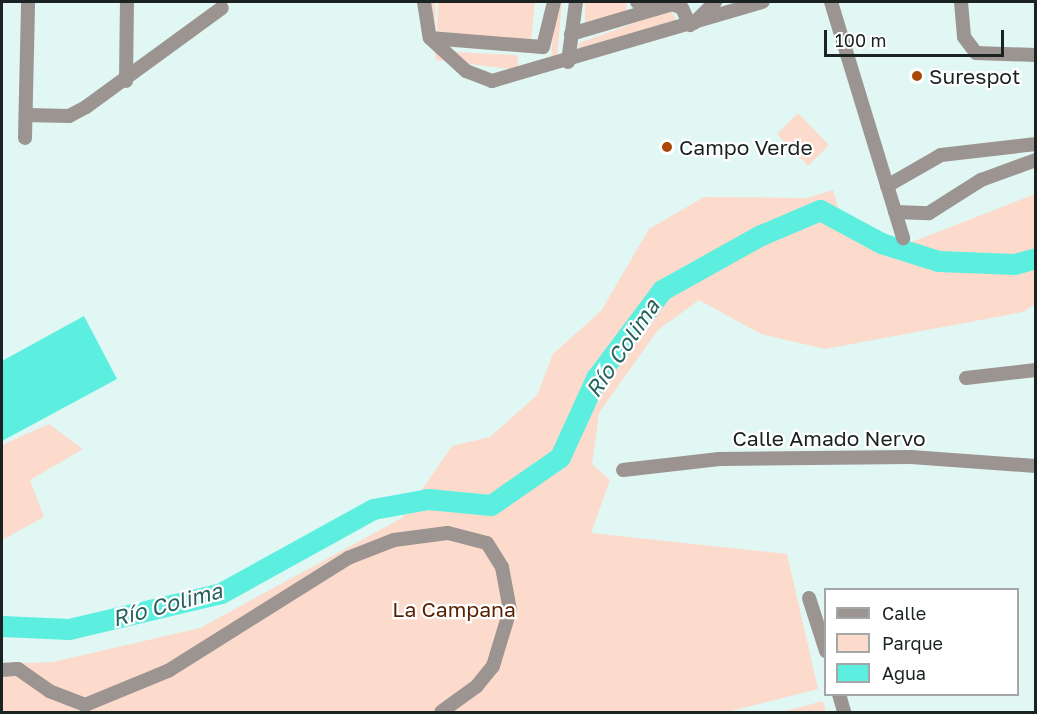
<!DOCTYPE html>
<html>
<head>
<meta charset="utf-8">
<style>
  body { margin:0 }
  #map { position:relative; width:1037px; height:714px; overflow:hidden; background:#e0f7f3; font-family:"Golos Text",sans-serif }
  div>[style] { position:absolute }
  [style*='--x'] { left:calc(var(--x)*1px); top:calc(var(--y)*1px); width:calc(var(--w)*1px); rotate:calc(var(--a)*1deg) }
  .green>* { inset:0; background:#fcdbcc }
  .water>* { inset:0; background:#5cefe0 }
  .river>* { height:21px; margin:-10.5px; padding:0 10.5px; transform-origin:10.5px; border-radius:10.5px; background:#5cefe0 }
  .minor>* { height:14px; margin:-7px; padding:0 7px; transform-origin:7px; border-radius:7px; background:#9c9490 }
  .dots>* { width:16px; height:16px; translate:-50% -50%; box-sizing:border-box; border:3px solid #fff; border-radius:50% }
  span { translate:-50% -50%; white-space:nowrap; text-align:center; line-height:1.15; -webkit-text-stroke:4.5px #fff; paint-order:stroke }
  .poi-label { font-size:21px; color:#1b2322 }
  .left { translate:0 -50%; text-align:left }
  .street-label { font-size:21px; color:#1b2322 }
  .park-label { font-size:21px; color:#581f00 }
  .water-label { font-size:22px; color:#27625c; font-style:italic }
  .frame { position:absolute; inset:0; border:3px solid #1b2322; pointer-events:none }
  .legend { position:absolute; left:824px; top:588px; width:195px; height:108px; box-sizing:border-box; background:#fff; border:2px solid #a4a7a7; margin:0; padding:8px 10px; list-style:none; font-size:18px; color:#1b2322 }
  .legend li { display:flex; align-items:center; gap:12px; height:30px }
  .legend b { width:30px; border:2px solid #a4a7a7 }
  .scale { position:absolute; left:824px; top:30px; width:180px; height:27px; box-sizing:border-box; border:3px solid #1b2322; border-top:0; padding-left:8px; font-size:18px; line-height:21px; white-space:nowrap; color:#1b2322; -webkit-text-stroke:4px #fff; paint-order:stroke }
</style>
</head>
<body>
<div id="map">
  <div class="green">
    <i style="clip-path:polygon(428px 2px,435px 2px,436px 51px,517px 55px,519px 70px,436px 60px)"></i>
    <i style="clip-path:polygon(438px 2px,535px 2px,531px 42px,437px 31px)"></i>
    <i style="clip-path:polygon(555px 2px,562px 2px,557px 57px,551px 60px)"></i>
    <i style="clip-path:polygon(585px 2px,626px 2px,627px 12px,585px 22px)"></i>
    <i style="clip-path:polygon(671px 10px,676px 20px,578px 52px,579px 43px)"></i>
    <i style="clip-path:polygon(798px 113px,829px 145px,808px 166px,777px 134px)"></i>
    <i style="clip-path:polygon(833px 190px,840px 214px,899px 247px,1035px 194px,1035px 304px,1023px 312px,825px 349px,761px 334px,699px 300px,658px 330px,599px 413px,592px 464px,610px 480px,591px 533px,787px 554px,818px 689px,727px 712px,2px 712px,2px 664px,53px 662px,200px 628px,402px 518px,452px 446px,490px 437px,537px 395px,553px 354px,601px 311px,649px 229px,704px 197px,807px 198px)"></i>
    <i style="clip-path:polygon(49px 424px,83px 449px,30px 480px,44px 517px,2px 540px,2px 445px)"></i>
    <i style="clip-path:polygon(823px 701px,826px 712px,782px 712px)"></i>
  </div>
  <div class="water">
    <i style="clip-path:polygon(84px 316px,117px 379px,2px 441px,2px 361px)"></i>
  </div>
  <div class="river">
    <i style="--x:2;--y:626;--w:67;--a:2.6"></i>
    <i style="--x:69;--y:629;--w:156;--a:-13.3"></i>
    <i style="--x:221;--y:593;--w:174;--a:-28.9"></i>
    <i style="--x:373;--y:509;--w:56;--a:-10.3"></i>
    <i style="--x:428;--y:499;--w:63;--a:5.4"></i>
    <i style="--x:491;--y:505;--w:84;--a:-34.8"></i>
    <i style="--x:560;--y:457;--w:87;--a:-65.5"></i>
    <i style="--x:596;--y:378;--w:110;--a:-53.1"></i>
    <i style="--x:662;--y:290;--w:113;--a:-29.1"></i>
    <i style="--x:761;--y:235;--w:64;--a:-23"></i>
    <i style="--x:820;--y:210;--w:69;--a:28.4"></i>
    <i style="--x:881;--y:243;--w:60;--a:17.5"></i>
    <i style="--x:938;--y:261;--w:76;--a:2.3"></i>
    <i style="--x:1014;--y:264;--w:23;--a:-15"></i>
  </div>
  <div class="minor">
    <i style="--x:424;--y:2;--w:36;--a:81"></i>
    <i style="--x:430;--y:38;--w:49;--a:42.5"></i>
    <i style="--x:466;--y:71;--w:28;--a:21"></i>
    <i style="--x:492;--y:81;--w:282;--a:-16.3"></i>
    <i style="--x:637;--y:2;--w:18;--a:22"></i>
    <i style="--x:831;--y:2;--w:247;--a:73"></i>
    <i style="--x:961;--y:2;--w:35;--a:85"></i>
    <i style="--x:964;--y:37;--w:20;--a:53"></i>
    <i style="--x:976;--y:53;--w:60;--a:1.9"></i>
    <i style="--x:694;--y:23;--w:30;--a:-45"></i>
    <i style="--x:571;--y:34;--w:105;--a:-16.5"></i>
    <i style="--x:672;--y:4;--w:11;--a:22"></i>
    <i style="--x:682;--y:8;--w:19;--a:65"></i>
    <i style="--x:430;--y:38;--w:113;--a:4.6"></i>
    <i style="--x:543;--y:47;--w:46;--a:-76.3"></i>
    <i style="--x:568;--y:62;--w:61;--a:-82.4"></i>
    <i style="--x:126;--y:81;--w:79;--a:-89.3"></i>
    <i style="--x:26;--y:115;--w:43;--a:1.3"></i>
    <i style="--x:69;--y:116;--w:19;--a:-28"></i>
    <i style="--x:86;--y:107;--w:168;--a:-36.1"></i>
    <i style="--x:25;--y:138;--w:136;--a:-88.7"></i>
    <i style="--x:887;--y:186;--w:62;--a:-29.9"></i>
    <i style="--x:941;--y:155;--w:96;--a:-6.6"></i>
    <i style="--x:895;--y:212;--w:34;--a:2"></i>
    <i style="--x:929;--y:213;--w:62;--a:-32.4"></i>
    <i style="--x:981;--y:180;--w:59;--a:-20"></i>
    <i style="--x:966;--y:378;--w:70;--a:-6.5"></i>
    <i style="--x:623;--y:470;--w:97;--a:-6.5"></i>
    <i style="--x:719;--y:459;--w:192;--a:-0.6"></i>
    <i style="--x:911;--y:457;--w:125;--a:4.1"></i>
    <i style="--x:809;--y:598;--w:56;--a:72.2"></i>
    <i style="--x:2;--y:670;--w:16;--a:-4"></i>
    <i style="--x:18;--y:669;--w:38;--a:35"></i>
    <i style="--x:49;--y:691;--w:39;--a:21"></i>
    <i style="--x:85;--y:705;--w:90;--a:-22.3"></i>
    <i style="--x:168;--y:671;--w:213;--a:-32.1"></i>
    <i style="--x:348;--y:558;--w:49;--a:-21.4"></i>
    <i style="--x:394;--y:540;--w:54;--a:-7.4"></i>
    <i style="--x:448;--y:533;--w:40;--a:14.4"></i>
    <i style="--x:487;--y:543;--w:28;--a:58"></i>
    <i style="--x:502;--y:567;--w:44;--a:79.5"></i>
    <i style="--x:510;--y:610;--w:59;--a:106.9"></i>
    <i style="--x:493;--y:666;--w:26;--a:129"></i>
    <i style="--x:477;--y:686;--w:44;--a:144.2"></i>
    <i style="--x:839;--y:694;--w:19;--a:74"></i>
  </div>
  <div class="dots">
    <i style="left:917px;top:76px;background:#a94704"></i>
    <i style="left:667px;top:147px;background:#a94704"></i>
  </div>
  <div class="poi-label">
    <span class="left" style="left:929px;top:76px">Surespot</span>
    <span class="left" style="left:679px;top:147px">Campo Verde</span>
  </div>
  <div class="street-label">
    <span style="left:829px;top:438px">Calle Amado Nervo</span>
  </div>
  <div class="park-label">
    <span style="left:454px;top:609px">La Campana</span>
  </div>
  <div class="water-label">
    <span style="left:622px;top:348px;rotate:-56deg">Río Colima</span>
    <span style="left:167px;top:604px;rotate:-15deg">Río Colima</span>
  </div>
  <div class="frame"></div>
  <ul class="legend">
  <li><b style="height:8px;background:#9c9490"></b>Calle</li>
  <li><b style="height:16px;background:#fcdbcc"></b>Parque</li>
  <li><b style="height:16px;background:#5cefe0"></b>Agua</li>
  </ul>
  <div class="scale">100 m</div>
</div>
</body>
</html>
